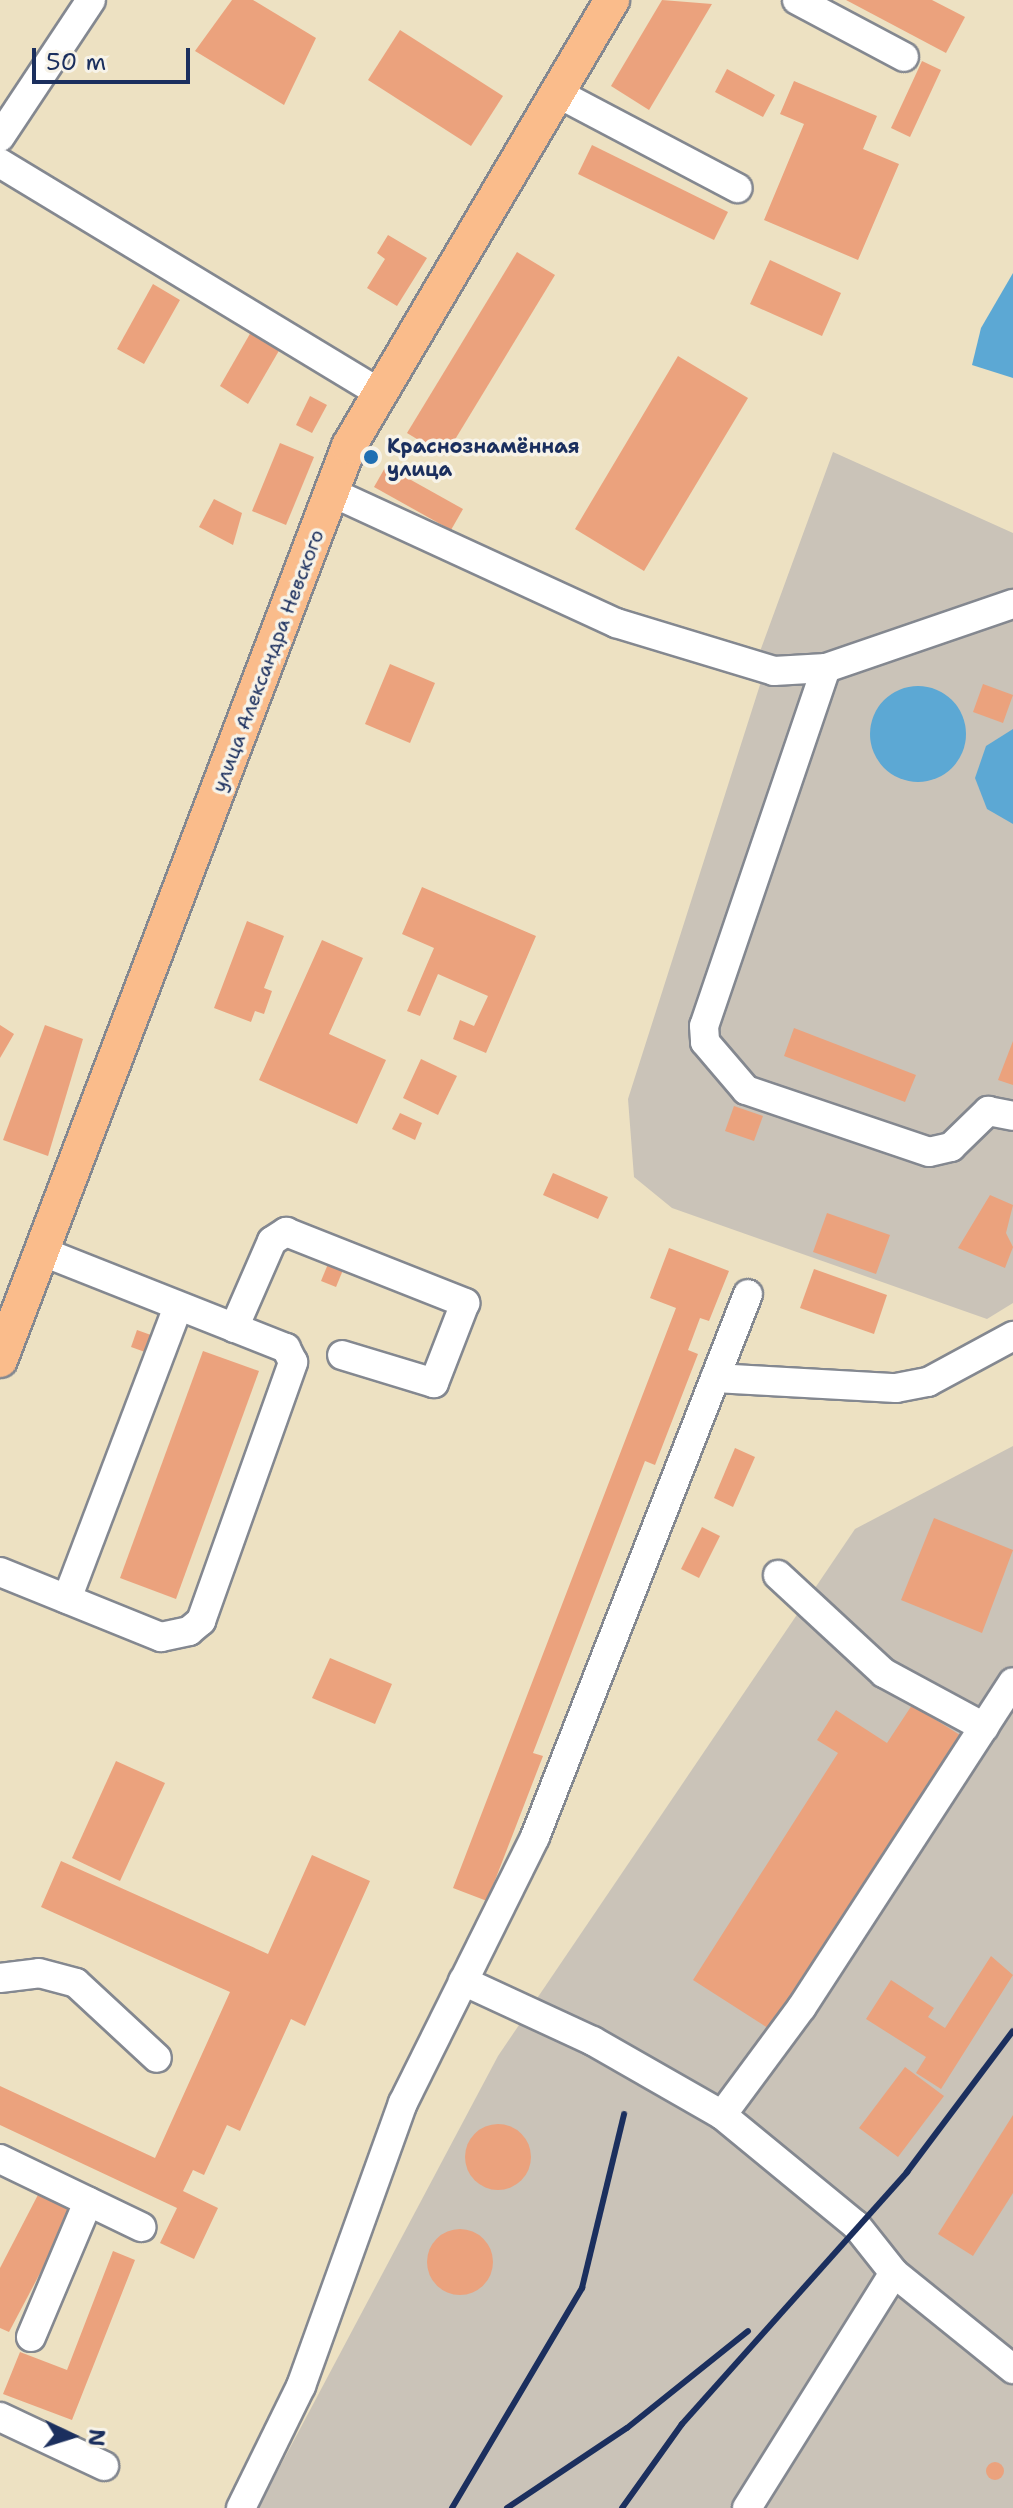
<!DOCTYPE html>
<html>
<head>
<meta charset="utf-8">
<style>
  body { margin:0 }
  #map { position:relative; width:1013px; height:2508px; overflow:hidden; background:#ede1c2; font-family:"Shantell Sans",sans-serif }
  div>[style] { position:absolute }
  [style*='--x'] { left:calc(var(--x)*1px); top:calc(var(--y)*1px); width:calc(var(--w)*1px); rotate:calc(var(--a)*1deg) }
  .industrial>* { inset:0; background:#cac3b8 }
  .water>* { inset:0; background:#5ca8d4 }
  .round { border-radius:50% }
  .building>* { inset:0; background:#eba27d }
  .roads { filter:drop-shadow(2px 0 #848890) drop-shadow(-2px 0 #848890) drop-shadow(0 2px #848890) drop-shadow(0 -2px #848890) }
  .minor>* { height:28px; margin:-14px; padding:0 14px; transform-origin:14px; border-radius:14px; background:#fff }
  .major>* { height:34px; margin:-17px; padding:0 17px; transform-origin:17px; border-radius:17px; background:#fabc8b }
  .rail>* { height:6px; margin:-3px; padding:0 3px; transform-origin:3px; border-radius:3px; background:#1b2f5e }
  .dots>* { width:22px; height:22px; translate:-50% -50%; box-sizing:border-box; border:4px solid #f7f3e8; border-radius:50% }
  span { translate:-50% -50%; white-space:nowrap; text-align:center; line-height:1.15; -webkit-text-stroke:7px #f7f3e8; paint-order:stroke }
  .poi-label { font-size:20px; color:#1b2f5e; font-weight:700 }
  .left { translate:0 -50%; text-align:left }
  .street-label { font-size:20px; color:#1b2f5e }
  .north { position:absolute; left:32px; top:2396px; width:80px; height:80px; -webkit-text-stroke:6px #f7f3e8; paint-order:stroke; rotate:94deg; font-size:22px; font-weight:700; line-height:32px; text-align:center; color:#1b2f5e }
  .north::after { content:''; display:block; margin:auto; width:28px; height:36px; background:#1b2f5e; clip-path:polygon(50% 0,100% 100%,50% 72%,0 100%) }
  .scale { position:absolute; left:32px; top:48px; width:158px; height:36px; box-sizing:border-box; border:4px solid #1b2f5e; border-top:0; padding-left:10px; font-size:24px; line-height:28px; white-space:nowrap; color:#1b2f5e; -webkit-text-stroke:6px #f7f3e8; paint-order:stroke }
</style>
</head>
<body>
<div id="map">
  <div class="industrial">
    <i style="clip-path:polygon(833px 452px,1013px 533px,1013px 1303px,987px 1319px,672px 1208px,634px 1177px,628px 1099px,765px 669px,755px 665px)"></i>
    <i style="clip-path:polygon(1013px 1446px,1013px 2508px,258px 2508px,498px 2056px,855px 1529px)"></i>
  </div>
  <div class="water">
    <i style="clip-path:polygon(1013px 273px,1013px 378px,972px 365px,981px 328px)"></i>
    <i class="round" style="left:870px;top:686px;width:96px;height:96px"></i>
    <i style="clip-path:polygon(1013px 729px,1013px 824px,987px 809px,975px 778px,986px 746px)"></i>
  </div>
  <div class="building">
    <i style="clip-path:polygon(232px 0,253px 0,316px 38px,284px 105px,195px 51px)"></i>
    <i style="clip-path:polygon(662px 0,712px 4px,649px 110px,611px 86px)"></i>
    <i style="clip-path:polygon(846px 0,932px 0,965px 17px,946px 53px)"></i>
    <i style="clip-path:polygon(400px 30px,503px 96px,471px 146px,368px 80px)"></i>
    <i style="clip-path:polygon(922px 61px,941px 70px,910px 137px,891px 128px)"></i>
    <i style="clip-path:polygon(727px 69px,775px 95px,763px 117px,715px 92px)"></i>
    <i style="clip-path:polygon(794px 81px,877px 116px,863px 149px,899px 164px,858px 260px,764px 220px,804px 124px,780px 114px)"></i>
    <i style="clip-path:polygon(592px 145px,728px 212px,714px 240px,578px 174px)"></i>
    <i style="clip-path:polygon(388px 235px,427px 258px,397px 306px,367px 288px,385px 259px,377px 253px)"></i>
    <i style="clip-path:polygon(517px 252px,555px 275px,445px 456px,407px 433px)"></i>
    <i style="clip-path:polygon(770px 260px,841px 293px,822px 336px,750px 304px)"></i>
    <i style="clip-path:polygon(153px 284px,180px 300px,144px 364px,117px 349px)"></i>
    <i style="clip-path:polygon(255px 325px,284px 342px,248px 404px,220px 386px)"></i>
    <i style="clip-path:polygon(678px 356px,748px 398px,644px 571px,575px 529px)"></i>
    <i style="clip-path:polygon(310px 396px,327px 405px,312px 433px,296px 425px)"></i>
    <i style="clip-path:polygon(280px 443px,314px 457px,286px 525px,252px 511px)"></i>
    <i style="clip-path:polygon(386px 466px,463px 509px,451px 530px,374px 487px)"></i>
    <i style="clip-path:polygon(214px 499px,242px 513px,233px 545px,199px 527px)"></i>
    <i style="clip-path:polygon(390px 664px,435px 683px,410px 743px,365px 724px)"></i>
    <i style="clip-path:polygon(983px 684px,1013px 695px,1003px 723px,973px 712px)"></i>
    <i style="clip-path:polygon(422px 887px,536px 936px,486px 1053px,453px 1039px,460px 1020px,474px 1026px,488px 996px,438px 974px,420px 1016px,407px 1011px,434px 948px,402px 934px)"></i>
    <i style="clip-path:polygon(247px 921px,284px 936px,264px 988px,272px 991px,264px 1014px,255px 1011px,251px 1022px,214px 1008px)"></i>
    <i style="clip-path:polygon(322px 940px,363px 958px,329px 1034px,386px 1060px,357px 1124px,259px 1080px)"></i>
    <i style="clip-path:polygon(0 1025px,14px 1034px,0 1058px)"></i>
    <i style="clip-path:polygon(45px 1025px,83px 1039px,48px 1156px,3px 1140px)"></i>
    <i style="clip-path:polygon(794px 1028px,916px 1075px,905px 1102px,784px 1056px)"></i>
    <i style="clip-path:polygon(1013px 1041px,1013px 1085px,998px 1080px)"></i>
    <i style="clip-path:polygon(421px 1059px,457px 1076px,438px 1115px,403px 1098px)"></i>
    <i style="clip-path:polygon(734px 1106px,763px 1116px,754px 1141px,725px 1131px)"></i>
    <i style="clip-path:polygon(400px 1113px,422px 1123px,415px 1140px,392px 1129px)"></i>
    <i style="clip-path:polygon(553px 1173px,608px 1197px,598px 1219px,543px 1195px)"></i>
    <i style="clip-path:polygon(990px 1195px,1013px 1205px,1006px 1233px,1013px 1247px,1005px 1268px,958px 1248px)"></i>
    <i style="clip-path:polygon(827px 1213px,890px 1235px,876px 1274px,813px 1252px)"></i>
    <i style="clip-path:polygon(669px 1248px,729px 1271px,709px 1321px,700px 1318px,688px 1350px,698px 1354px,655px 1465px,645px 1461px,533px 1753px,543px 1756px,487px 1901px,453px 1888px,676px 1308px,650px 1298px)"></i>
    <i style="clip-path:polygon(328px 1264px,343px 1270px,336px 1287px,321px 1281px)"></i>
    <i style="clip-path:polygon(814px 1269px,887px 1295px,874px 1334px,800px 1308px)"></i>
    <i style="clip-path:polygon(137px 1330px,151px 1335px,145px 1352px,131px 1347px)"></i>
    <i style="clip-path:polygon(203px 1351px,259px 1371px,176px 1599px,120px 1578px)"></i>
    <i style="clip-path:polygon(735px 1448px,755px 1457px,733px 1507px,714px 1498px)"></i>
    <i style="clip-path:polygon(934px 1518px,1013px 1550px,982px 1633px,901px 1600px)"></i>
    <i style="clip-path:polygon(702px 1527px,720px 1536px,699px 1578px,681px 1569px)"></i>
    <i style="clip-path:polygon(330px 1658px,392px 1684px,375px 1724px,312px 1698px)"></i>
    <i style="clip-path:polygon(912px 1705px,960px 1735px,771px 2030px,693px 1980px,838px 1753px,817px 1740px,836px 1710px,887px 1743px)"></i>
    <i style="clip-path:polygon(116px 1761px,165px 1783px,120px 1881px,72px 1858px)"></i>
    <i style="clip-path:polygon(312px 1855px,370px 1881px,305px 2026px,291px 2019px,240px 2131px,227px 2125px,204px 2175px,193px 2170px,183px 2191px,218px 2208px,194px 2259px,160px 2243px,177px 2208px,0 2125px,0 2086px,155px 2158px,230px 1992px,41px 1907px,61px 1861px,268px 1954px)"></i>
    <i style="clip-path:polygon(991px 1956px,1013px 1975px,941px 2089px,916px 2073px,926px 2057px,866px 2019px,891px 1980px,934px 2008px,928px 2017px,945px 2028px)"></i>
    <i style="clip-path:polygon(905px 2067px,944px 2096px,898px 2157px,859px 2128px)"></i>
    <i style="clip-path:polygon(1013px 2115px,1013px 2193px,973px 2256px,938px 2234px)"></i>
    <i class="round" style="left:465px;top:2124px;width:66px;height:66px"></i>
    <i style="clip-path:polygon(41px 2189px,75px 2207px,9px 2332px,0 2328px,0 2268px)"></i>
    <i class="round" style="left:427px;top:2229px;width:66px;height:66px"></i>
    <i style="clip-path:polygon(113px 2251px,135px 2260px,72px 2420px,3px 2394px,20px 2352px,67px 2370px)"></i>
    <i class="round" style="left:986px;top:2462px;width:18px;height:18px"></i>
  </div>
  <div class="roads">
    <div class="minor">
      <i style="--x:797;--y:0;--w:121;--a:28"></i>
      <i style="--x:557;--y:93;--w:204;--a:27.8"></i>
      <i style="--x:0;--y:137;--w:164;--a:-56.4"></i>
      <i style="--x:0;--y:163;--w:442;--a:31.2"></i>
      <i style="--x:331;--y:492;--w:314;--a:24.7"></i>
      <i style="--x:616;--y:623;--w:165;--a:16.9"></i>
      <i style="--x:774;--y:671;--w:52;--a:-3.3"></i>
      <i style="--x:826;--y:668;--w:198;--a:-18.9"></i>
      <i style="--x:826;--y:668;--w:378;--a:108.8"></i>
      <i style="--x:704;--y:1026;--w:16;--a:86"></i>
      <i style="--x:705;--y:1042;--w:63;--a:49.5"></i>
      <i style="--x:746;--y:1090;--w:193;--a:18.7"></i>
      <i style="--x:929;--y:1152;--w:23;--a:-13"></i>
      <i style="--x:951;--y:1147;--w:52;--a:-44.2"></i>
      <i style="--x:988;--y:1111;--w:25;--a:11"></i>
      <i style="--x:234;--y:1328;--w:95;--a:-66.4"></i>
      <i style="--x:272;--y:1241;--w:17;--a:-33"></i>
      <i style="--x:286;--y:1232;--w:193;--a:21.6"></i>
      <i style="--x:465;--y:1303;--w:86;--a:111.2"></i>
      <i style="--x:434;--y:1383;--w:96;--a:-163.1"></i>
      <i style="--x:715;--y:1378;--w:181;--a:3.2"></i>
      <i style="--x:896;--y:1388;--w:33;--a:-11"></i>
      <i style="--x:928;--y:1382;--w:97;--a:-28.4"></i>
      <i style="--x:0;--y:1572;--w:174;--a:22"></i>
      <i style="--x:161;--y:1637;--w:29;--a:-12"></i>
      <i style="--x:189;--y:1631;--w:16;--a:-40"></i>
      <i style="--x:201;--y:1621;--w:275;--a:-70.4"></i>
      <i style="--x:293;--y:1362;--w:16;--a:-117"></i>
      <i style="--x:286;--y:1348;--w:264;--a:-158.4"></i>
      <i style="--x:778;--y:1575;--w:144;--a:42.8"></i>
      <i style="--x:884;--y:1673;--w:114;--a:28.4"></i>
      <i style="--x:67;--y:1599;--w:312;--a:-69.2"></i>
      <i style="--x:0;--y:1978;--w:39;--a:-7"></i>
      <i style="--x:39;--y:1973;--w:38;--a:15"></i>
      <i style="--x:76;--y:1983;--w:110;--a:42.8"></i>
      <i style="--x:463;--y:1981;--w:143;--a:24.8"></i>
      <i style="--x:593;--y:2041;--w:149;--a:29.8"></i>
      <i style="--x:722;--y:2115;--w:173;--a:39.4"></i>
      <i style="--x:856;--y:2225;--w:61;--a:51.6"></i>
      <i style="--x:894;--y:2273;--w:153;--a:38.9"></i>
      <i style="--x:722;--y:2115;--w:134;--a:-53.5"></i>
      <i style="--x:802;--y:2007;--w:387;--a:-57"></i>
      <i style="--x:0;--y:2159;--w:157;--a:25.7"></i>
      <i style="--x:31;--y:2337;--w:147;--a:-67.1"></i>
      <i style="--x:0;--y:2417;--w:115;--a:25.2"></i>
      <i style="--x:241;--y:2508;--w:136;--a:-63.8"></i>
      <i style="--x:301;--y:2386;--w:301;--a:-70.2"></i>
      <i style="--x:403;--y:2103;--w:297;--a:-63.6"></i>
      <i style="--x:535;--y:1837;--w:583;--a:-68.58"></i>
      <i style="--x:747;--y:2508;--w:277;--a:-58"></i>
    </div>
    <div class="major">
      <i style="--x:0;--y:1360;--w:978;--a:-69.1"></i>
      <i style="--x:349;--y:446;--w:518;--a:-59.47"></i>
    </div>
  </div>
  <div class="rail">
    <i style="--x:452;--y:2508;--w:256;--a:-59.4"></i>
    <i style="--x:582;--y:2288;--w:179;--a:-76.4"></i>
    <i style="--x:507;--y:2508;--w:144;--a:-33.7"></i>
    <i style="--x:627;--y:2428;--w:155;--a:-38.7"></i>
    <i style="--x:622;--y:2508;--w:103;--a:-54.5"></i>
    <i style="--x:682;--y:2424;--w:338;--a:-48.2"></i>
    <i style="--x:907;--y:2172;--w:176;--a:-53.1"></i>
  </div>
  <div class="dots">
    <i style="left:371px;top:457px;background:#1f6fb2"></i>
  </div>
  <div class="poi-label">
    <span class="left" style="left:387px;top:458px">Краснознамённая<br>улица</span>
  </div>
  <div class="street-label">
    <span style="left:268px;top:661px;rotate:-69deg">улица Александра Невского</span>
  </div>
  <div class="north">N</div>
  <div class="scale">50 m</div>
</div>
</body>
</html>
